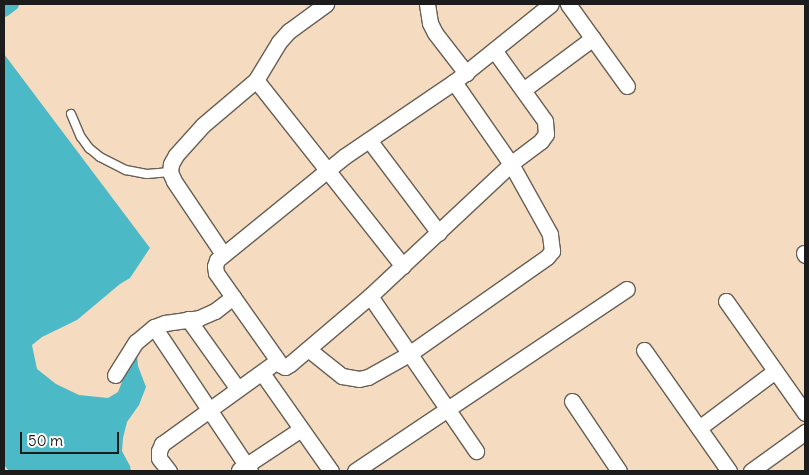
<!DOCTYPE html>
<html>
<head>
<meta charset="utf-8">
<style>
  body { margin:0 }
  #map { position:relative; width:809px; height:475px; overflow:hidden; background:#f5dbbf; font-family:Delius,sans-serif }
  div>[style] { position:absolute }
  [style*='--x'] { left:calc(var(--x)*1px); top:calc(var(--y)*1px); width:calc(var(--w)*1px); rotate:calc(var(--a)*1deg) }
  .water>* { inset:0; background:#4cb9c6 }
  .canal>* { height:14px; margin:-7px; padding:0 7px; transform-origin:7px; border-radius:7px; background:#4cb9c6 }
  .roads { filter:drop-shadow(1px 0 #685f55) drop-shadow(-1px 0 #685f55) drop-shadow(0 1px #685f55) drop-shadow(0 -1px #685f55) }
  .service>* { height:8px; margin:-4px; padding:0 4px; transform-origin:4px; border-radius:4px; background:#fff }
  .minor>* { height:15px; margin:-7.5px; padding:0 7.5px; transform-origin:7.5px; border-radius:7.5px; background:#fff }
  span { translate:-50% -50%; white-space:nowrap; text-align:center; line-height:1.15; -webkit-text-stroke:4.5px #fff; paint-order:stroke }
  .frame { position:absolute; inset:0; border:5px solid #1c1c1c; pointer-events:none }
  .scale { position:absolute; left:20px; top:432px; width:99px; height:22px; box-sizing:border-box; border:2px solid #1c1c1c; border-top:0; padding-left:6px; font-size:15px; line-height:18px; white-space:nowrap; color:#1c1c1c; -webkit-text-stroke:4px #fff; paint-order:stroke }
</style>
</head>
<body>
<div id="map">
  <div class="water">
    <i style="clip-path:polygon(4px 54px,150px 248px,130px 278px,120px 284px,77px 320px,42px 337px,32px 345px,37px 369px,56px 384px,79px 395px,108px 398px,118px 392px,132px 356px,137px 354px,138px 366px,146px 387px,139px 405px,127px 422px,123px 438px,122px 451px,130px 466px,131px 471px,9px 471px,4px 465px)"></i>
  </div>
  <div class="canal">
    <i style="--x:4;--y:10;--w:10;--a:-37"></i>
  </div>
  <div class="roads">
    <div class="service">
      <i style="--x:71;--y:114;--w:25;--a:67"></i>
      <i style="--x:81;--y:137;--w:14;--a:54"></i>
      <i style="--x:89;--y:148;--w:14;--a:39"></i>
      <i style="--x:100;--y:157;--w:29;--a:27"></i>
      <i style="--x:126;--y:170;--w:21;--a:11"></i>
      <i style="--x:147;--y:174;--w:23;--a:-5"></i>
    </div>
    <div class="minor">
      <i style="--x:427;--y:4;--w:19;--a:81"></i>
      <i style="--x:430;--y:23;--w:11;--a:63"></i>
      <i style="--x:435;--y:33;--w:51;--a:52.2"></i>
      <i style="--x:568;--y:4;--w:101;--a:54.3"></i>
      <i style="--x:494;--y:50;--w:87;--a:54.3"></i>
      <i style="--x:545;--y:121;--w:13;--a:86"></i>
      <i style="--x:546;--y:134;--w:9;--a:126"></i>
      <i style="--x:541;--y:141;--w:38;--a:143"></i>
      <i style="--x:511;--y:164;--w:193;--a:136.9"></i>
      <i style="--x:370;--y:296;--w:105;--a:139.6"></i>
      <i style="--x:290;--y:364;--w:6;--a:149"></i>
      <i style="--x:285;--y:367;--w:4;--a:-153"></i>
      <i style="--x:281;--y:365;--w:113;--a:-125.2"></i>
      <i style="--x:216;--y:273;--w:7;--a:-98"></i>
      <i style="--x:215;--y:266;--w:6;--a:-72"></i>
      <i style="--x:217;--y:260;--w:165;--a:-39.1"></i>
      <i style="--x:345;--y:156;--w:132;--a:-34.2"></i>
      <i style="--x:454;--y:82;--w:124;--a:-38.8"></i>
      <i style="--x:256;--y:80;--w:237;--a:51.7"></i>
      <i style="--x:523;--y:90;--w:87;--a:-36.6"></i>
      <i style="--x:369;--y:140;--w:116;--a:53"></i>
      <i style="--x:804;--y:253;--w:2;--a:63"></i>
      <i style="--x:223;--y:254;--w:88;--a:-123.9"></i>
      <i style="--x:174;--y:181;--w:10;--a:-114"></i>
      <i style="--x:170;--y:172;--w:8;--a:-83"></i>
      <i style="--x:171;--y:164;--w:10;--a:-61"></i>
      <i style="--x:176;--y:155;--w:40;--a:-48"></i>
      <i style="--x:203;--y:125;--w:70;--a:-40.3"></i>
      <i style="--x:256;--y:80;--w:44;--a:-58.8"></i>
      <i style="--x:279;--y:42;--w:15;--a:-48"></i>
      <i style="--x:289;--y:31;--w:46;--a:-36.1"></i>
      <i style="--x:370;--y:296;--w:188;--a:55.6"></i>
      <i style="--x:726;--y:301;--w:137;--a:54.8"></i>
      <i style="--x:188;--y:319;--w:86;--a:54.5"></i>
      <i style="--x:154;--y:327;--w:173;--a:56.3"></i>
      <i style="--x:308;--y:349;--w:43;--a:38.5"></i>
      <i style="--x:342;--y:376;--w:17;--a:10"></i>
      <i style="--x:359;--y:379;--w:9;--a:-13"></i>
      <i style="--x:368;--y:377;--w:47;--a:-29.3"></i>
      <i style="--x:409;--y:354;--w:169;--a:-35.1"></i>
      <i style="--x:547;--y:257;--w:8;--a:-50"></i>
      <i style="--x:552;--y:251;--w:17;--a:-97"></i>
      <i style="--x:550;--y:234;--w:80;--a:-119.1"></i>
      <i style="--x:511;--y:164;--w:100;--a:-124.8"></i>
      <i style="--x:644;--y:350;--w:148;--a:54.9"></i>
      <i style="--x:262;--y:373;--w:120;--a:54.9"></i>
      <i style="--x:115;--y:375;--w:39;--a:-58"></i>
      <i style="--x:136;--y:342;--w:23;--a:-40"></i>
      <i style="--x:154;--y:327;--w:12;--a:-20"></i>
      <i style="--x:165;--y:323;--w:34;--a:-8"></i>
      <i style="--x:199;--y:318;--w:17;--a:-24"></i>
      <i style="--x:215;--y:311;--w:23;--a:-38"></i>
      <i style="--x:572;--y:401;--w:84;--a:56.1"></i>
      <i style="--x:699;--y:428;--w:95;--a:-36.9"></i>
      <i style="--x:239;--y:470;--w:74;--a:-33.5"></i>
      <i style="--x:169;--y:471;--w:16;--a:-128"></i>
      <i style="--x:159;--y:458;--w:7;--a:-90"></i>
      <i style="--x:159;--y:451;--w:8;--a:-67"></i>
      <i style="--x:162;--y:444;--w:142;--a:-35.8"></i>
      <i style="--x:355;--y:471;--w:327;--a:-33.8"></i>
      <i style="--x:751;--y:471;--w:67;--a:-35.8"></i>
    </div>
  </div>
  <div class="frame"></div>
  <div class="scale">50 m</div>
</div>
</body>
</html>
